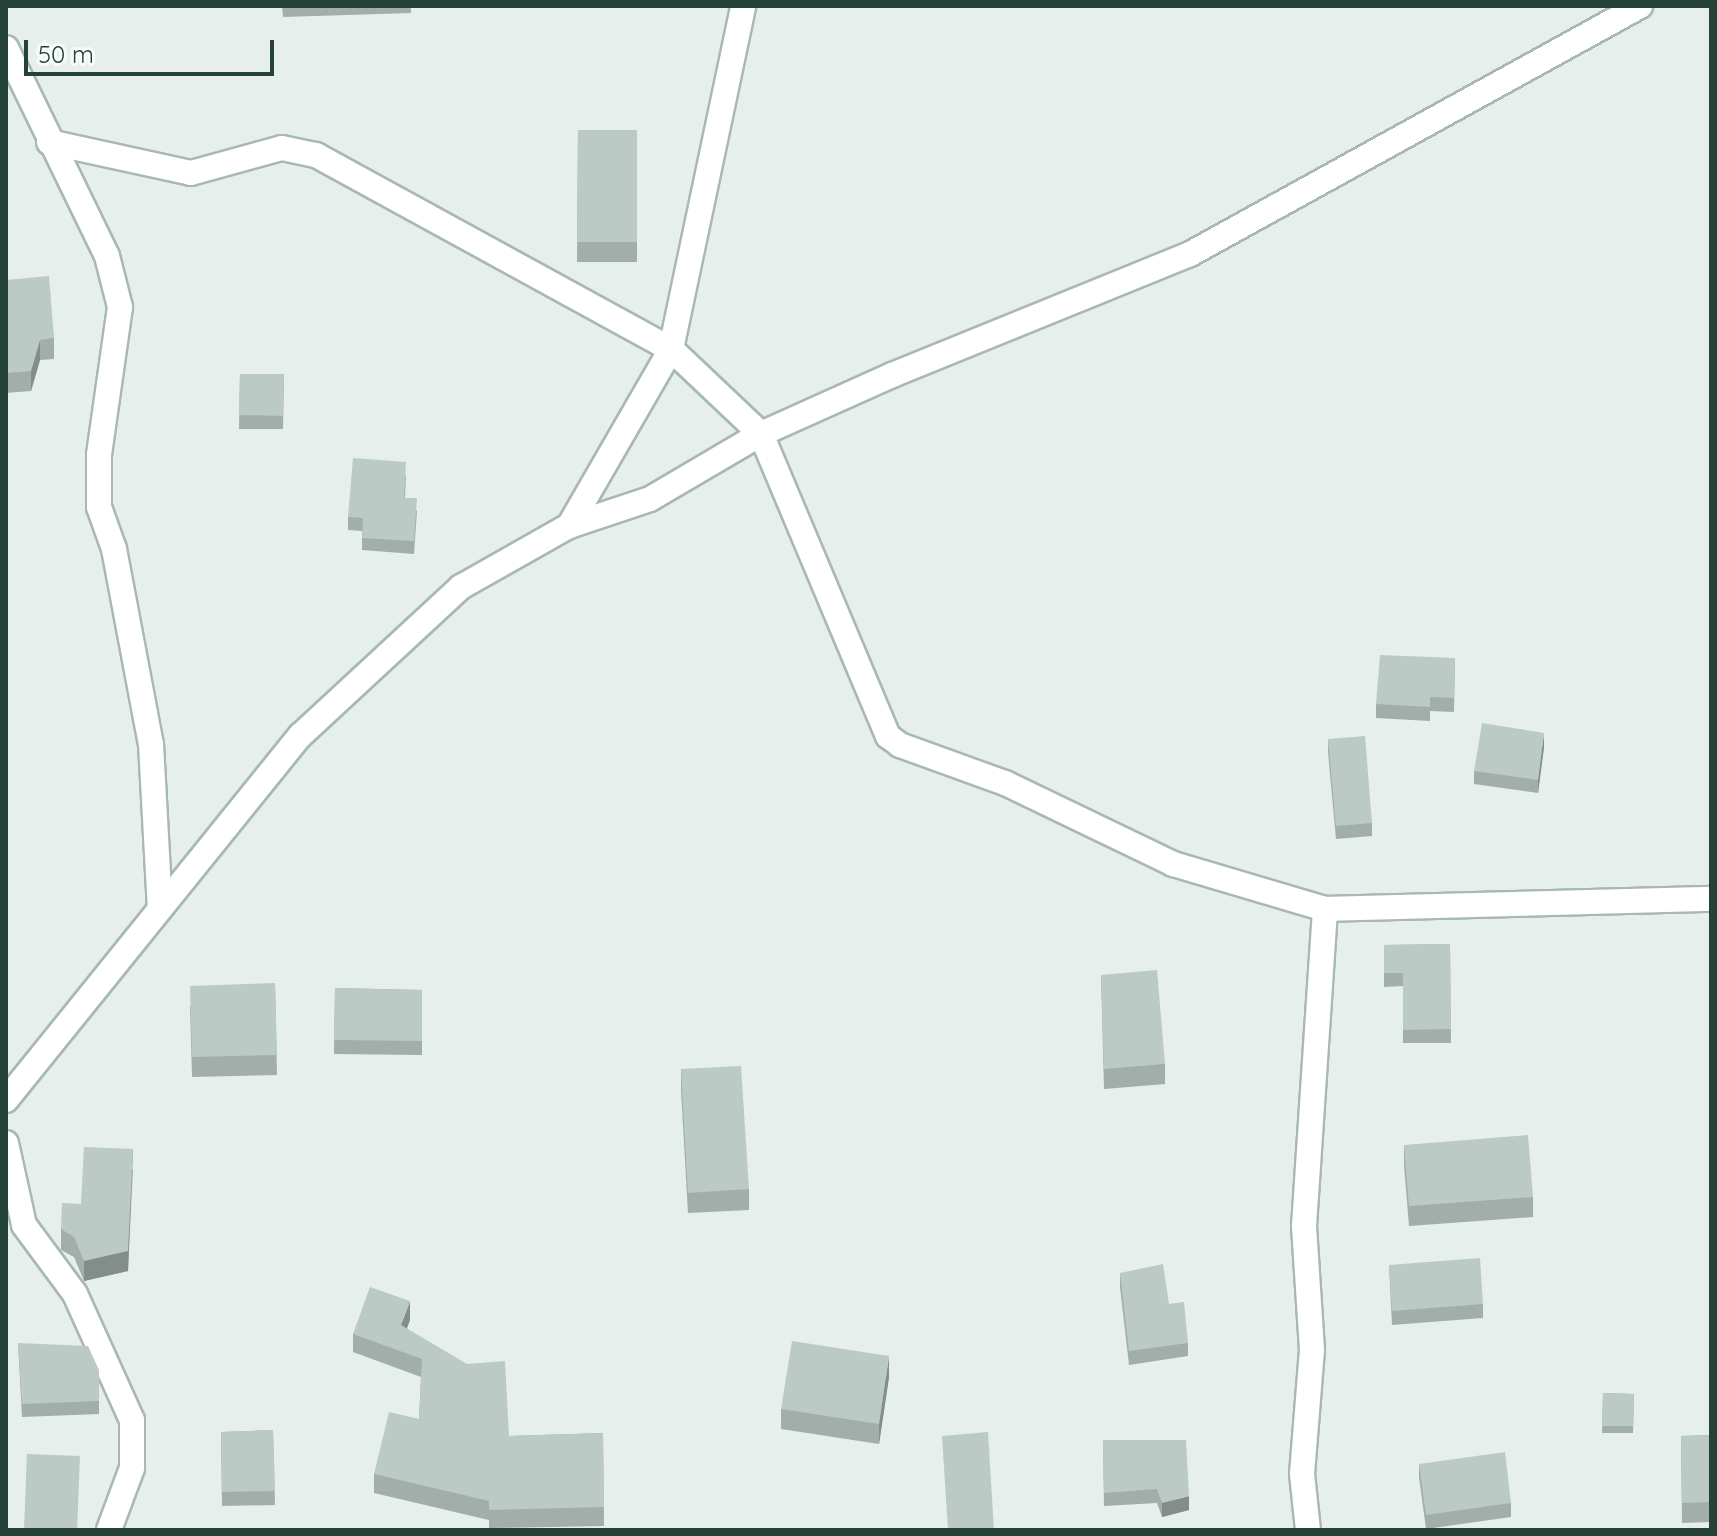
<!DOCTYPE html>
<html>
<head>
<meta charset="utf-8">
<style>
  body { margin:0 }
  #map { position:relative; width:1717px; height:1536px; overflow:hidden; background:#e6efeb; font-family:Quicksand,sans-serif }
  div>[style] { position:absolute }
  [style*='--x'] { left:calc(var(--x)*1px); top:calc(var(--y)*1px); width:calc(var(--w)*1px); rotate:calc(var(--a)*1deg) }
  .roads { filter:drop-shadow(2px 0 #a8b8b2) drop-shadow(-2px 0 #a8b8b2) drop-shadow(0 2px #a8b8b2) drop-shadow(0 -2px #a8b8b2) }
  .minor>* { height:24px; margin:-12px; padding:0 12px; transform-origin:12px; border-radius:12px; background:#fff }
  .wall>* { inset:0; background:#a1aea9 }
  .shaded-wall>* { inset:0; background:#838d89 }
  .building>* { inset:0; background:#bbcac4 }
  span { translate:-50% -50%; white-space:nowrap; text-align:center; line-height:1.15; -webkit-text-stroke:8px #f7fbf9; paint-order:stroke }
  .frame { position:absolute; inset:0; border:8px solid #24423a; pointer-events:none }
  .scale { position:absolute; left:24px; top:40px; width:250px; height:36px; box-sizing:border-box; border:4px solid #24423a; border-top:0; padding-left:10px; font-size:24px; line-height:28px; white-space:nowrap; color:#24423a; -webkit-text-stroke:6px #f7fbf9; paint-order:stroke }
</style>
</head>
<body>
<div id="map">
  <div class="roads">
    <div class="minor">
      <i style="--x:6;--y:48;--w:231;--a:64.1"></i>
      <i style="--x:107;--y:256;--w:53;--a:75.7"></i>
      <i style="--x:120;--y:307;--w:149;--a:98.1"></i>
      <i style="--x:99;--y:455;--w:52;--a:90"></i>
      <i style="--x:99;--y:507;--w:45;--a:70.3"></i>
      <i style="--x:114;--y:549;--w:198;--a:79.3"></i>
      <i style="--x:151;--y:744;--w:164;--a:86.9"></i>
      <i style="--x:49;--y:142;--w:145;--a:12.3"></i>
      <i style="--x:191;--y:173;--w:94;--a:-15.4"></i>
      <i style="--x:282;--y:148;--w:35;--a:12"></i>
      <i style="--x:316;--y:155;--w:405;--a:28.7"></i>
      <i style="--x:671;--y:349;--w:124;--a:43.4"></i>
      <i style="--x:761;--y:434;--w:328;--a:67.2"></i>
      <i style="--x:888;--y:736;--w:15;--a:37"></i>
      <i style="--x:900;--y:745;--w:112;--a:19.9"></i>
      <i style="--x:1005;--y:783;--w:187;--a:25.7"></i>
      <i style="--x:1173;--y:864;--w:159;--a:16.5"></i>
      <i style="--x:1325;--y:909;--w:386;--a:-1.5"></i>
      <i style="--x:569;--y:526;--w:85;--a:-18.4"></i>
      <i style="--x:650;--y:499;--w:129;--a:-30.4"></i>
      <i style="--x:761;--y:434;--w:144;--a:-24.2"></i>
      <i style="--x:892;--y:375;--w:322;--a:-22.1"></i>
      <i style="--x:1190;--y:254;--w:514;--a:-28.86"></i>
      <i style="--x:6;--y:1100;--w:469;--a:-51.1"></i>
      <i style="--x:301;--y:735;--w:218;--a:-42.8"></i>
      <i style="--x:461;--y:587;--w:124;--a:-29.5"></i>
      <i style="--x:569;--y:526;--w:204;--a:-60"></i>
      <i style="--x:671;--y:349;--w:350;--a:-78.1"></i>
      <i style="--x:6;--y:1143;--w:84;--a:77.6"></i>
      <i style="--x:24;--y:1225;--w:86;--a:53.5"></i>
      <i style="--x:75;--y:1294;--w:138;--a:65.7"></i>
      <i style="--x:132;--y:1420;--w:48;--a:90"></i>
      <i style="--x:132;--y:1468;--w:66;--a:110.4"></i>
      <i style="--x:1308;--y:1530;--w:56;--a:-96.1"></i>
      <i style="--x:1302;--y:1474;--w:124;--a:-85.4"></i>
      <i style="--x:1312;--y:1350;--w:124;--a:-93.7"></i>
      <i style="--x:1304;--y:1226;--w:318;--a:-86.2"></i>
    </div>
  </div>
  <div class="wall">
    <i style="clip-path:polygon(282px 6px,411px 6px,411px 13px,283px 17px)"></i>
    <i style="clip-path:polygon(578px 130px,637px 130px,637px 262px,577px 262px)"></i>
    <i style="clip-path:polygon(6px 280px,54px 338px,54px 359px,40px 360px,31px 391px,6px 393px)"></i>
    <i style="clip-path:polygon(240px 374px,284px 374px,283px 429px,239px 429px)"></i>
    <i style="clip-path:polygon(406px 475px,405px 498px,417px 511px,414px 554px,362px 550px,362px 531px,348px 530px,348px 517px)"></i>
    <i style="clip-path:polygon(1455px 658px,1454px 712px,1430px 711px,1430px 721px,1376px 718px,1376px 704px)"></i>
    <i style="clip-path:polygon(1328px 739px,1372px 823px,1372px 836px,1336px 839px,1328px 752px)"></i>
    <i style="clip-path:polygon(1544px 747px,1538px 793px,1474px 784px,1474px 771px)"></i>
    <i style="clip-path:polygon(1450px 944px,1451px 1043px,1403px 1043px,1403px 986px,1384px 987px,1384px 945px)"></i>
    <i style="clip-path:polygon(1101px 975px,1165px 1064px,1165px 1084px,1104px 1089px)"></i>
    <i style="clip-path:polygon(275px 983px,277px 1075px,192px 1077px,190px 1006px)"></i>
    <i style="clip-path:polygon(335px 988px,422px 990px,422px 1055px,334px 1054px)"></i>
    <i style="clip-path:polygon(681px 1069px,749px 1189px,749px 1210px,688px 1213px,681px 1090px)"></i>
    <i style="clip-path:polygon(1404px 1145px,1533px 1197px,1533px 1217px,1409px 1226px,1404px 1165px)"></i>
    <i style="clip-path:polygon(133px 1169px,128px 1271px,84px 1281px,74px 1257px,61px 1250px,61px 1229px,81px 1204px)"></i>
    <i style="clip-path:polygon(1389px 1265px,1483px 1304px,1483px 1318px,1392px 1325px)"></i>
    <i style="clip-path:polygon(1120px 1273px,1188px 1343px,1188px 1356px,1129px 1365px,1120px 1287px)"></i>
    <i style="clip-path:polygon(410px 1320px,407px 1328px,509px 1436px,603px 1433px,604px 1526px,489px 1528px,489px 1520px,374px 1493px,374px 1474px,419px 1419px,421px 1377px,353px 1352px,353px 1334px)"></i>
    <i style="clip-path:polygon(18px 1343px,99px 1370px,99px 1414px,22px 1417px)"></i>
    <i style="clip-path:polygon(889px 1377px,879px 1444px,781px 1429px,781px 1409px)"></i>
    <i style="clip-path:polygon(1603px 1393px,1634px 1394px,1633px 1433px,1602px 1433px)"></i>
    <i style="clip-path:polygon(273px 1430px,275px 1505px,222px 1506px,221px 1432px)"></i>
    <i style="clip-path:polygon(1711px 1435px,1711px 1522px,1682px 1523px,1681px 1436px)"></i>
    <i style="clip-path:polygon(1103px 1440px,1189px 1510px,1162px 1517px,1157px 1503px,1104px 1506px)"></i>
    <i style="clip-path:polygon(1419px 1464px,1511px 1503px,1511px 1517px,1426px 1529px,1419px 1477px)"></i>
  </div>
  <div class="shaded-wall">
    <i style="clip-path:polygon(40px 340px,40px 360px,31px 391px,31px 371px)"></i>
    <i style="clip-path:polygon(1544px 733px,1544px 747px,1538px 793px,1538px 780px)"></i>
    <i style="clip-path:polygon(133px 1149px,128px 1271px,84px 1281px,84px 1261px)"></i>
    <i style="clip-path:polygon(410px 1301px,410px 1320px,401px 1343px,401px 1325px)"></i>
    <i style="clip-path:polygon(889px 1356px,889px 1377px,879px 1444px,879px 1424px)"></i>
    <i style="clip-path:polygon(1189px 1496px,1189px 1510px,1162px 1517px,1162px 1503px)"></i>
  </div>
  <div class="building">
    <i style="clip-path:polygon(578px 130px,637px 130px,637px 242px,577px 242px)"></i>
    <i style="clip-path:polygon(49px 276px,54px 338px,40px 340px,31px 371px,6px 373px,6px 280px)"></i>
    <i style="clip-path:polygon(240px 374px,284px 374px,283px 416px,239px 415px)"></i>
    <i style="clip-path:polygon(353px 458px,406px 462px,404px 498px,417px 498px,414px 541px,362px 538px,363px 518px,348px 517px)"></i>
    <i style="clip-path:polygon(1380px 655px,1455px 658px,1454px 698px,1430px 697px,1430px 707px,1376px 704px)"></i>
    <i style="clip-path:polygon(1482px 723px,1544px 733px,1538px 780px,1474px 771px)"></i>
    <i style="clip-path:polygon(1365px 736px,1372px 823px,1336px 826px,1328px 739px)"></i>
    <i style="clip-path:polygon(1450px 944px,1451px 1029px,1403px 1030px,1403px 973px,1384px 973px,1384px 945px)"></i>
    <i style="clip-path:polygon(1157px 970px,1165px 1064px,1104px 1069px,1101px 975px)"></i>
    <i style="clip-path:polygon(275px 983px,277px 1055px,192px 1057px,190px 986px)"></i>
    <i style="clip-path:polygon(335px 988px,422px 990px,422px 1041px,334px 1040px)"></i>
    <i style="clip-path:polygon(741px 1066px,749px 1189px,688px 1193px,681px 1069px)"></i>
    <i style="clip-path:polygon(1528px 1135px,1533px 1197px,1409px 1206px,1404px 1145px)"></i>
    <i style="clip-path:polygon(84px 1147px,133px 1149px,128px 1251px,84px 1261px,74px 1237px,61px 1229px,62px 1203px,81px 1204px)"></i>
    <i style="clip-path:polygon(1480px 1258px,1483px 1304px,1392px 1311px,1389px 1265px)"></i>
    <i style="clip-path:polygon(1163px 1264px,1169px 1304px,1184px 1302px,1188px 1343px,1129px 1351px,1120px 1273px)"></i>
    <i style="clip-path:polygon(370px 1287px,410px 1301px,401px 1325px,467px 1364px,505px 1361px,509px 1436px,603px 1433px,604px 1507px,489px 1510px,489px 1501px,374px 1474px,389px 1412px,419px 1419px,422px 1359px,353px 1334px)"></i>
    <i style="clip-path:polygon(792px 1341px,889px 1356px,879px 1424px,781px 1409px)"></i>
    <i style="clip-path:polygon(18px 1343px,88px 1346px,99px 1370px,99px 1401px,22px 1404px)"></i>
    <i style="clip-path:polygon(1603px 1393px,1634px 1394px,1633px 1426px,1602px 1426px)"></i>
    <i style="clip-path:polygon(273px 1430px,275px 1491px,222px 1492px,221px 1432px)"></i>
    <i style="clip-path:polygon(988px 1432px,994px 1530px,948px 1530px,942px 1436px)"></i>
    <i style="clip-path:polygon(1711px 1435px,1711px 1502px,1682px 1503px,1681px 1436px)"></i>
    <i style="clip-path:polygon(1103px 1440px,1186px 1440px,1189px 1496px,1162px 1503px,1157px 1489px,1104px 1493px)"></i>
    <i style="clip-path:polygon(1505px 1452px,1511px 1503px,1426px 1515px,1419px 1464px)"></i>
    <i style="clip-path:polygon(27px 1454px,80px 1456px,77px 1530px,24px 1530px)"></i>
  </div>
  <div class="frame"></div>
  <div class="scale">50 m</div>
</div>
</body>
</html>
